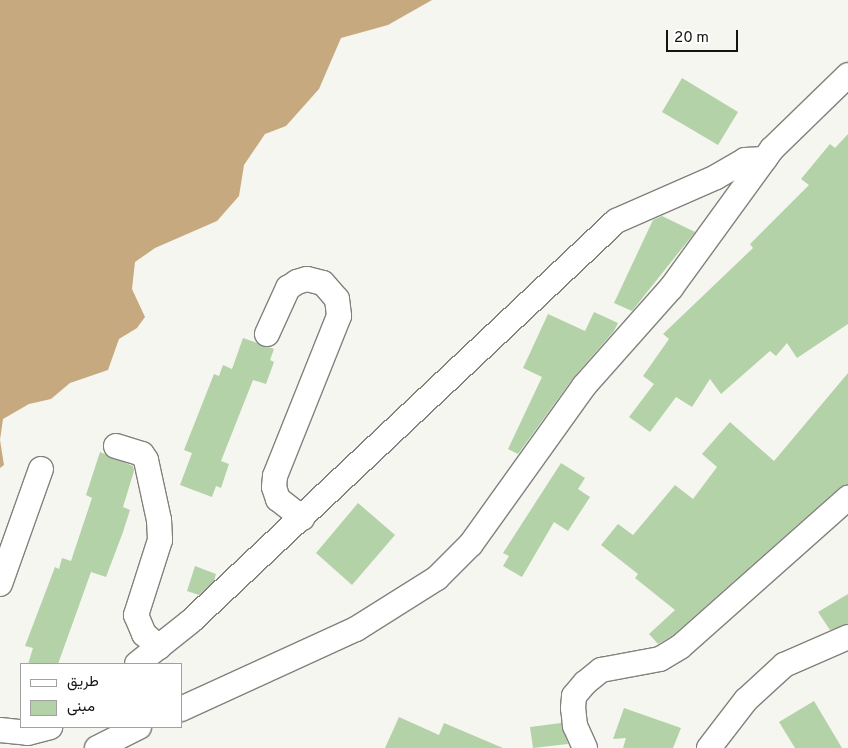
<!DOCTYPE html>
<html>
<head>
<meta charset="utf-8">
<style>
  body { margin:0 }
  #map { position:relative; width:848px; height:748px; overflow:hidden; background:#f5f6ef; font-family:Overpass,Vazirmatn,sans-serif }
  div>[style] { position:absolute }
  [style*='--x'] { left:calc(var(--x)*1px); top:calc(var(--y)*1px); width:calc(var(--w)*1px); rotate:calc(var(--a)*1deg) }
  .forest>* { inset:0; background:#c7a980 }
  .building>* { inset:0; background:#b4d2a8 }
  .roads { filter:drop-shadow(1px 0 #81827c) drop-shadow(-1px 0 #81827c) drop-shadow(0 1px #81827c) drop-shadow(0 -1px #81827c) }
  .minor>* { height:24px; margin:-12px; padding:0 12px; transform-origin:12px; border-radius:12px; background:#fff }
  span { translate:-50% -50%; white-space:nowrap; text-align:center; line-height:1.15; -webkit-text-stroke:5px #fff; paint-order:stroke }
  .legend { position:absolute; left:20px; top:663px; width:162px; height:65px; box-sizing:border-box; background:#fff; border:1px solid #a1a1a0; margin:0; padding:6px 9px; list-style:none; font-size:15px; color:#141412 }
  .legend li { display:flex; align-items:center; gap:10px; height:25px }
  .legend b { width:25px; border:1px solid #a1a1a0 }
  .scale { position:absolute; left:666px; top:30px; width:72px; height:22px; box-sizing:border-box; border:2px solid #141412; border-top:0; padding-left:6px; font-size:15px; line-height:18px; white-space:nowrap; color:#141412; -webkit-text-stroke:4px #fff; paint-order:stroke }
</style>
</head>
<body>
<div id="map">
  <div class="forest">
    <i style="clip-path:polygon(0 0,432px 0,388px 25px,341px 38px,319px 89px,286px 126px,265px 134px,244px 165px,239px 196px,217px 221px,155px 248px,135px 262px,132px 289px,145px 317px,137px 328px,119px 339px,108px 370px,70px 383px,51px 399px,29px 404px,3px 419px,0 440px,4px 465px,0 468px)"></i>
  </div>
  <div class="building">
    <i style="clip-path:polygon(682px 78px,738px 112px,718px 145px,662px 112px)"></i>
    <i style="clip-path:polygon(848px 134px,848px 324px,797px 358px,787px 343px,776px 356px,770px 351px,721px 394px,710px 379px,692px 407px,676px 397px,650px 432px,629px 417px,654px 384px,643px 376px,669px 339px,663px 334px,753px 248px,750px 244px,809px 185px,801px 179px,830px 144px,835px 148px)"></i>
    <i style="clip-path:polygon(662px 216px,695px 232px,632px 311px,614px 303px,653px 220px)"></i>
    <i style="clip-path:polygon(594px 312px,618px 323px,614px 331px,573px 378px,518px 454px,508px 449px,542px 377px,523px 368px,548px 314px,585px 331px)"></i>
    <i style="clip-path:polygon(243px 338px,274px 349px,270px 360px,274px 362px,266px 384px,253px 380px,221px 461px,229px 464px,221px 488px,216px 486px,212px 497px,180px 485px,192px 453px,184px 450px,214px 374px,219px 376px,223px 365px,232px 369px)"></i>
    <i style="clip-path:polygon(848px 373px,848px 485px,839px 488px,672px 636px,658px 644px,649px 634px,675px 610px,635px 578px,638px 574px,601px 545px,618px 524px,633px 535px,675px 485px,693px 499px,717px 467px,702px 454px,730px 422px,774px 461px)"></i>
    <i style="clip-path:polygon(100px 452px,133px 466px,134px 471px,123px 507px,130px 510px,123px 532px,106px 577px,91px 572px,58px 664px,28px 664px,33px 648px,25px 646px,55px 567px,59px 569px,62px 558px,71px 561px,92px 498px,86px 495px)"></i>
    <i style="clip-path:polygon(561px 463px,585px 478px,578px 489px,590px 497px,568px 531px,554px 522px,522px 577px,503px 566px,509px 556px,503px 553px)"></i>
    <i style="clip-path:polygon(358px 503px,395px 535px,352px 585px,316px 553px)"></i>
    <i style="clip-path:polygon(195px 566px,216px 574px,214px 581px,199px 595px,187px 591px)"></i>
    <i style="clip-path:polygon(848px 594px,848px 624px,830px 630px,818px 612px)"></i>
    <i style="clip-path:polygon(814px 701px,842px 748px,795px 748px,779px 722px)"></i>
    <i style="clip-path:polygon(624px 708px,681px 728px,673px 748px,623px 748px,626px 738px,613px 739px)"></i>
    <i style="clip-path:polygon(399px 717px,439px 735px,444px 723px,503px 748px,385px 748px)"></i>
    <i style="clip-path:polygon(561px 723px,568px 744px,533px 748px,530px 727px)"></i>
  </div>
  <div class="roads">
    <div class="minor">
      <i style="--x:267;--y:334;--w:51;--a:-65.5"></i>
      <i style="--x:288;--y:288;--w:11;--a:-34"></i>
      <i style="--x:297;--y:282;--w:10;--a:-17"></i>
      <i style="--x:307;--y:279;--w:16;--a:14"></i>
      <i style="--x:323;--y:283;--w:21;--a:49"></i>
      <i style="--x:337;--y:299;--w:17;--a:83"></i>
      <i style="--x:339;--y:316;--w:172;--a:111.8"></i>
      <i style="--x:275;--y:476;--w:11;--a:95"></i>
      <i style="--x:274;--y:487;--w:13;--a:72"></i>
      <i style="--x:278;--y:499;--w:31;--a:38"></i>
      <i style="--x:116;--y:446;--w:27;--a:17"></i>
      <i style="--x:142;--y:454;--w:7;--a:56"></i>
      <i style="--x:146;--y:460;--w:61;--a:77.8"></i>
      <i style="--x:159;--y:520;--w:20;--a:87"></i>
      <i style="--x:160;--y:540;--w:79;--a:107.7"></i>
      <i style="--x:136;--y:615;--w:21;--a:67"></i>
      <i style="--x:144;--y:634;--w:20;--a:41"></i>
      <i style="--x:0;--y:584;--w:122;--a:-70.4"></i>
      <i style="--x:137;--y:664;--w:69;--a:-38.5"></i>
      <i style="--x:191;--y:621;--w:584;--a:-43.26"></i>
      <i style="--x:616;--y:221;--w:109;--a:-23.7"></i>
      <i style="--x:716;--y:177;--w:34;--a:-30"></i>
      <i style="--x:745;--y:160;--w:20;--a:-3"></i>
      <i style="--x:181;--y:709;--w:192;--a:-24.6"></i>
      <i style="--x:356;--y:629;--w:96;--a:-32.2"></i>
      <i style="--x:437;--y:578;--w:48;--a:-45"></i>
      <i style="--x:471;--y:544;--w:194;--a:-54.4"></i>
      <i style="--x:584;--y:386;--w:131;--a:-48.4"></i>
      <i style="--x:671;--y:288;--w:172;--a:-54"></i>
      <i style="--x:772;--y:149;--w:106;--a:-44.2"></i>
      <i style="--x:0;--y:730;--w:28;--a:6"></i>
      <i style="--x:28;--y:733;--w:23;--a:-15"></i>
      <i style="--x:97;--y:748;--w:47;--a:-26.6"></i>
      <i style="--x:585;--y:748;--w:24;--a:-114"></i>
      <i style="--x:575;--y:726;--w:18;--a:-96"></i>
      <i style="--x:573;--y:708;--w:12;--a:-85"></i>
      <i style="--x:574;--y:696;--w:17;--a:-50"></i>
      <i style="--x:585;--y:683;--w:21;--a:-39"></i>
      <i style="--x:601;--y:670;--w:60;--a:-10.6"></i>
      <i style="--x:660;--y:659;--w:23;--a:-31"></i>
      <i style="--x:680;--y:647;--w:225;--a:-41.6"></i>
      <i style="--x:709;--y:748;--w:61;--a:-52.4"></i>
      <i style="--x:746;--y:700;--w:52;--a:-42.6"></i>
      <i style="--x:784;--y:665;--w:70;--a:-23.6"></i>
    </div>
  </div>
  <ul class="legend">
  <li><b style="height:6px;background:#fff"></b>طريق</li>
  <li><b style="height:14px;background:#b4d2a8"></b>مبنى</li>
  </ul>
  <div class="scale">20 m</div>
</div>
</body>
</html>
